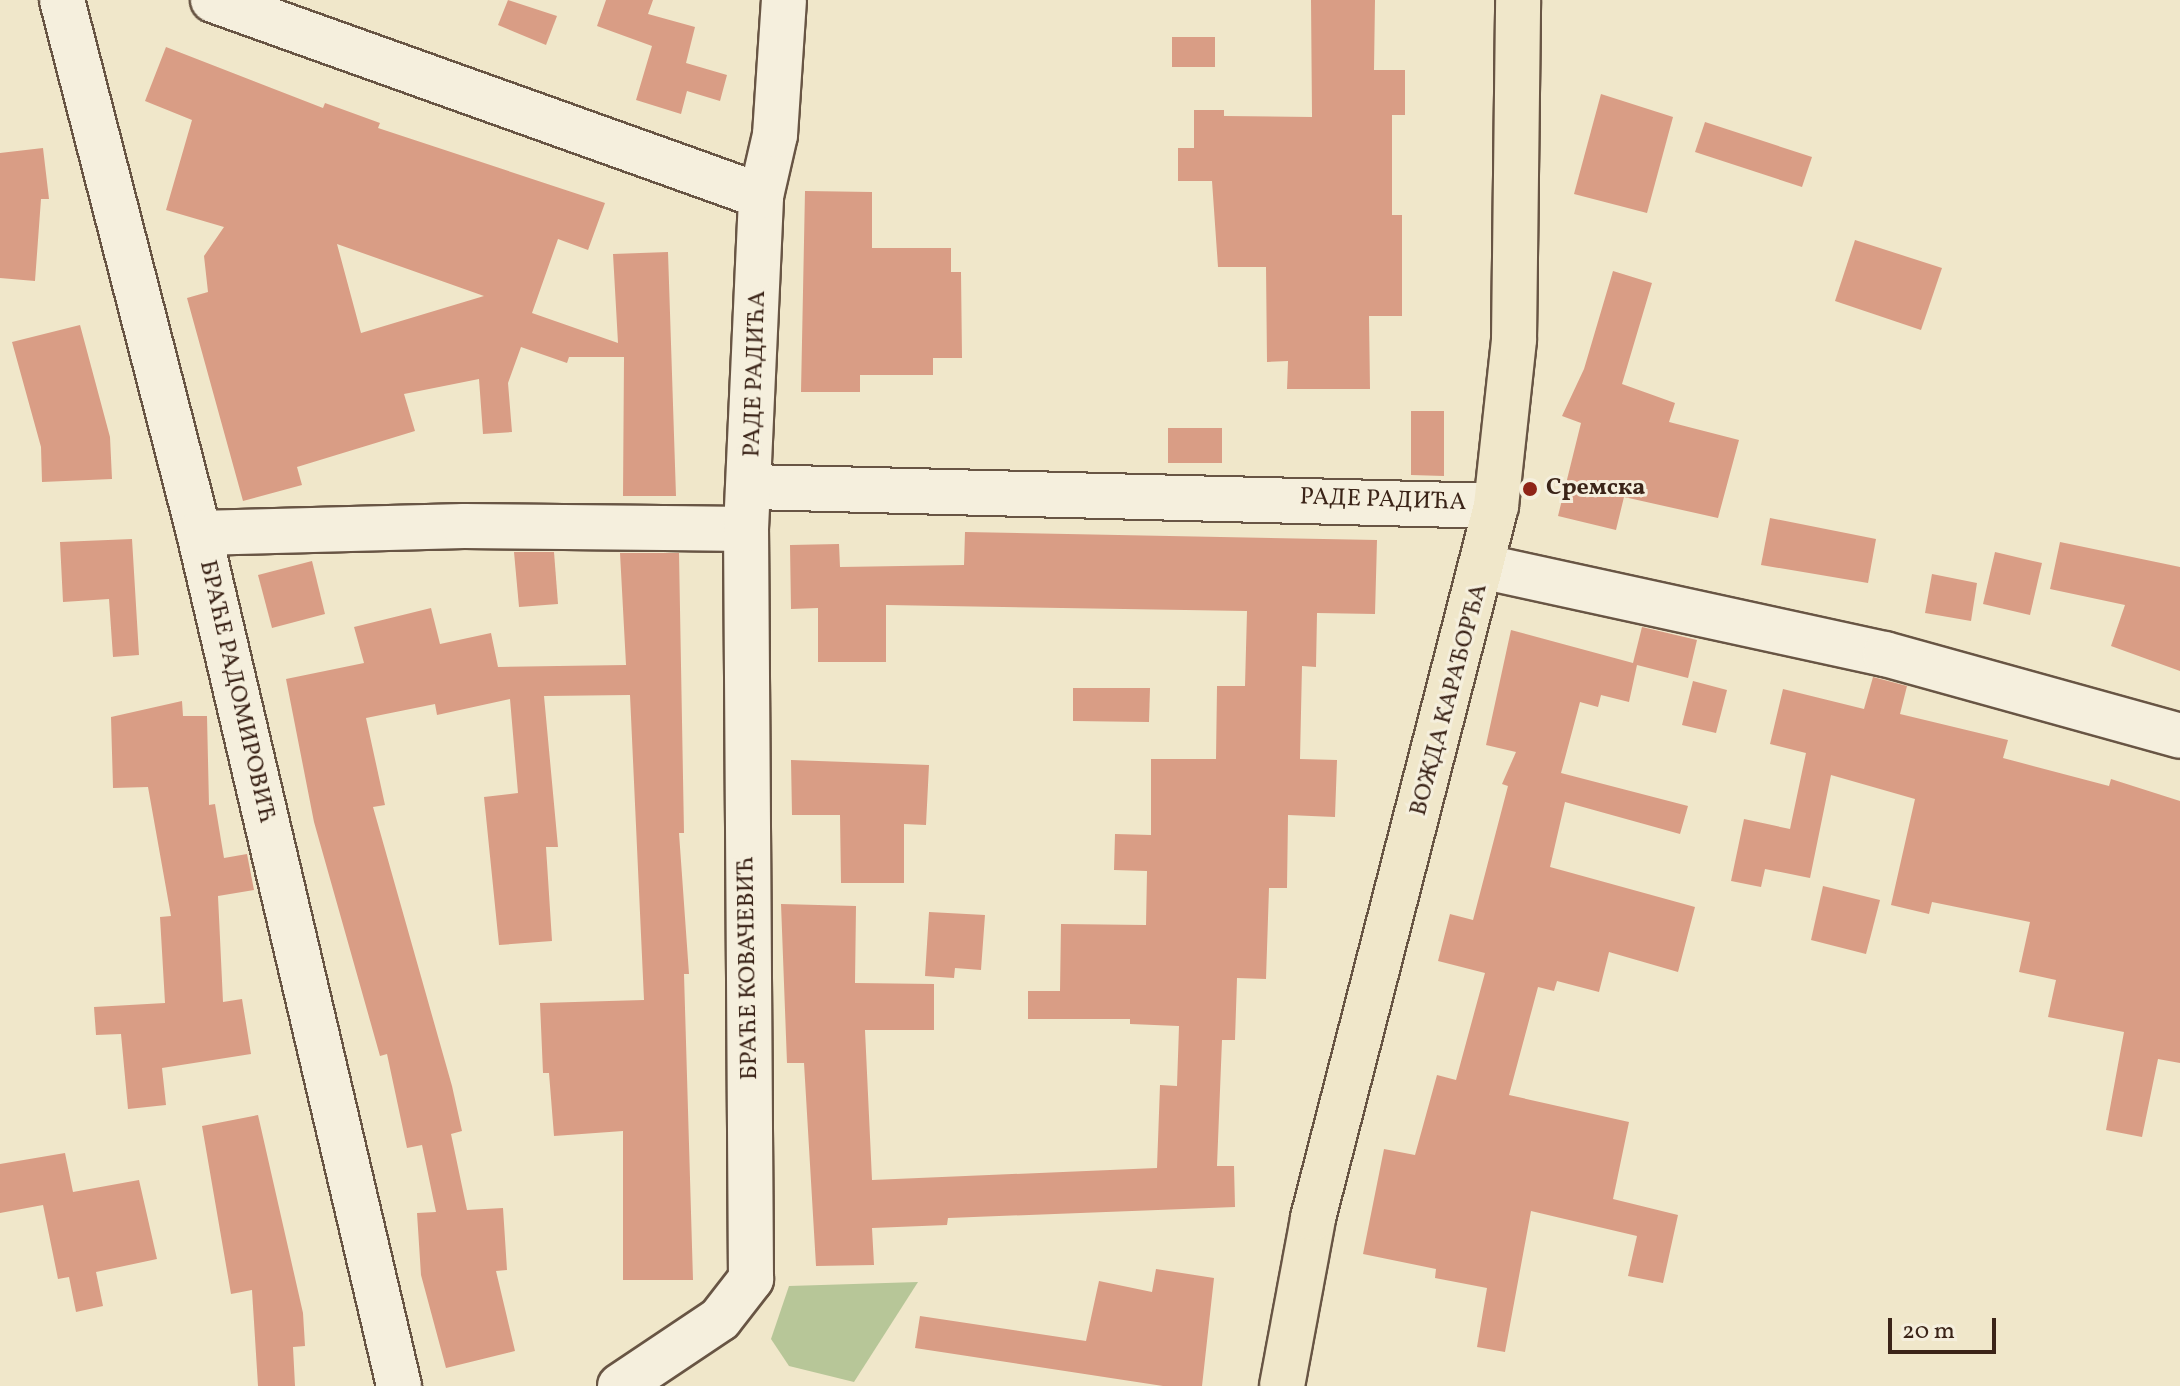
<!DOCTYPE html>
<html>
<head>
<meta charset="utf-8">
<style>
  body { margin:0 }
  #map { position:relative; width:2180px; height:1386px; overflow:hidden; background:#f0e7ca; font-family:Vollkorn,serif }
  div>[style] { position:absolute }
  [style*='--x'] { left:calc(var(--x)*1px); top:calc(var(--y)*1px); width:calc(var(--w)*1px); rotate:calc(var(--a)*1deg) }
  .green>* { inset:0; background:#b7c698 }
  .building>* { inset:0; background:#d99d85 }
  .roads { filter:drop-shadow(2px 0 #685544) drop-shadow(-2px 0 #685544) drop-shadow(0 2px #685544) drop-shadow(0 -2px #685544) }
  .minor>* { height:44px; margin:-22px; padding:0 22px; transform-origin:22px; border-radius:22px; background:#f5efdd }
  .major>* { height:44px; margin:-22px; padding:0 22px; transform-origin:22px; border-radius:22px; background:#f0e7ca }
  .dots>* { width:22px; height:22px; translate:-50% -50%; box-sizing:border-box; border:4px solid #f5efdd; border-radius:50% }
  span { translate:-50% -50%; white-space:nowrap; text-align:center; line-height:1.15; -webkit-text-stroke:6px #f5efdd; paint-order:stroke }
  .street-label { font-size:24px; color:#3b2418 }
  .poi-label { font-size:24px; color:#3b2418; font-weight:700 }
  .left { translate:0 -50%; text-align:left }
  .scale { position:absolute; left:1888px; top:1318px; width:108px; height:36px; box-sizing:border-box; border:4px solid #3b2418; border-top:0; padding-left:10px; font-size:24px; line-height:28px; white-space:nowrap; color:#3b2418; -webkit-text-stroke:6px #f5efdd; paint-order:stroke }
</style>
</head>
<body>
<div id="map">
  <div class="green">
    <i style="clip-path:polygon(918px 1282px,854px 1382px,789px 1366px,771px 1339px,789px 1286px)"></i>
  </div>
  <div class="building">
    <i style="clip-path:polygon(508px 0,557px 16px,546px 45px,498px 25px)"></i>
    <i style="clip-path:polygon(606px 0,653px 0,648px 14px,695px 27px,686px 63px,727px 75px,720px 101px,687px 91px,681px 114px,636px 100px,652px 46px,597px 26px)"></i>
    <i style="clip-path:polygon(1311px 0,1375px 0,1374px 70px,1405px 70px,1405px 115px,1392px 115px,1392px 215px,1402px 215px,1402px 316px,1369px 316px,1370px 389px,1287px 389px,1288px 361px,1267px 362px,1266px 267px,1218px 267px,1212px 181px,1178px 181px,1178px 148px,1194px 148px,1194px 110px,1224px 110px,1224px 116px,1312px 117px)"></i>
    <i style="clip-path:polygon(1172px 37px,1215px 37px,1215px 67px,1172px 67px)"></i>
    <i style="clip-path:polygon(evenodd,166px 47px,323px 108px,325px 103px,380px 123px,378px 128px,605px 203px,588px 250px,558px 239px,532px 313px,618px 343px,613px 254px,668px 252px,676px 496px,623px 496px,624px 357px,569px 357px,567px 363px,521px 347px,508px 383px,512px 432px,483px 434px,479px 379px,404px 394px,415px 431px,297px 467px,302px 485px,243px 501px,187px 298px,208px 292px,204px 256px,224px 227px,166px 210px,192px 120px,145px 101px,166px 47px,337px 244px,484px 296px,361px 333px,337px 244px)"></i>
    <i style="clip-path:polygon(1601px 94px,1673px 117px,1647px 213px,1574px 194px)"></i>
    <i style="clip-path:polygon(1705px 122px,1812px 157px,1802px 187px,1695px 152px)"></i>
    <i style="clip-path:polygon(43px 148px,49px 199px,41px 199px,35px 281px,0 278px,0 153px)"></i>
    <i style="clip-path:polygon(805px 191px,872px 192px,872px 248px,951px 248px,951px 272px,961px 272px,962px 358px,933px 358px,933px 375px,860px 375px,860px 392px,801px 392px)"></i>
    <i style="clip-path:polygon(1855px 240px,1942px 268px,1921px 330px,1835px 301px)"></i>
    <i style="clip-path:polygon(1613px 271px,1652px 283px,1622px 384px,1675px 403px,1669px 422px,1739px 440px,1718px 518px,1624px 497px,1616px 530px,1558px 516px,1581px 423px,1562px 416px,1584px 369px)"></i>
    <i style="clip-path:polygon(80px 325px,110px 437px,112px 479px,42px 482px,41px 447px,12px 342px)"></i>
    <i style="clip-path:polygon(1411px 411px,1444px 411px,1444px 476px,1411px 475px)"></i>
    <i style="clip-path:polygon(1168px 428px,1222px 428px,1222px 463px,1168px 463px)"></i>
    <i style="clip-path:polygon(1770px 518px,1876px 539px,1868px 583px,1761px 565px)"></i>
    <i style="clip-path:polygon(965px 532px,1377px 540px,1375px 614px,1317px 613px,1316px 667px,1302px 666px,1300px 759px,1337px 760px,1335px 817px,1288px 815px,1287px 888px,1269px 888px,1266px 979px,1237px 978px,1235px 1040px,1222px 1040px,1217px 1166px,1234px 1166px,1235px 1207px,948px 1218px,947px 1225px,872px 1228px,874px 1265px,816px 1266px,804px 1063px,787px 1063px,781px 904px,856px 906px,855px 983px,934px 984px,934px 1030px,865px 1030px,872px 1180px,1157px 1168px,1160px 1085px,1177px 1086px,1179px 1026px,1130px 1024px,1130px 1019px,1028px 1019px,1028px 991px,1060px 991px,1061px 924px,1146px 925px,1147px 871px,1114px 870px,1115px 834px,1151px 835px,1151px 759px,1216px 759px,1217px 686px,1245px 686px,1247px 611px,886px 605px,886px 662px,818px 662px,818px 608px,791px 609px,790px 545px,839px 544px,840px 567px,964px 565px)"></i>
    <i style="clip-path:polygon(132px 539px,139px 655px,113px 657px,109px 599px,63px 602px,60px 542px)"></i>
    <i style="clip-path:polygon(2060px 542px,2180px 567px,2180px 671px,2111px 646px,2125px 605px,2050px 589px)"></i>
    <i style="clip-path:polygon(514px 552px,554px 552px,558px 604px,519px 607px)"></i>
    <i style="clip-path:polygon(1995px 552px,2042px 563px,2030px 615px,1983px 604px)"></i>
    <i style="clip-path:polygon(620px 553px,679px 553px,684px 833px,679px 833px,689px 974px,684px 974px,693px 1280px,623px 1280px,623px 1131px,554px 1136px,549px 1073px,543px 1073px,540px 1003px,644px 1000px,630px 695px,544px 696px,558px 847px,546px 847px,552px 941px,499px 945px,484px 797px,518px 793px,510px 699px,437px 715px,435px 704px,366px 718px,385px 805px,373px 807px,452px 1086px,462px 1131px,451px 1134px,467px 1210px,503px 1208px,507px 1270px,496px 1271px,515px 1351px,446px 1368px,421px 1275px,417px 1213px,436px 1212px,422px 1145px,407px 1148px,387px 1054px,380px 1056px,314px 822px,286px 679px,364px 663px,354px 627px,431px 608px,440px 644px,491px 633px,498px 667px,626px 665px)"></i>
    <i style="clip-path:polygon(312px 561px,325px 614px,272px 628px,258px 575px)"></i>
    <i style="clip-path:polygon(1932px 574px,1977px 583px,1971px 621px,1925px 613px)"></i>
    <i style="clip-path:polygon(1642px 627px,1697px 640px,1688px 678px,1637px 665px,1629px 702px,1601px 695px,1598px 707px,1580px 702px,1561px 773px,1688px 806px,1680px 834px,1565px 802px,1550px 867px,1695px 907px,1678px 972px,1609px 952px,1599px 992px,1557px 981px,1554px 991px,1538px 987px,1509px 1095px,1629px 1122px,1613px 1199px,1678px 1215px,1663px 1283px,1628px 1276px,1637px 1236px,1531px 1211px,1505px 1352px,1477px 1347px,1487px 1288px,1435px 1278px,1436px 1269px,1363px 1254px,1384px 1149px,1415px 1155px,1437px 1075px,1456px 1080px,1485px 973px,1438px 961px,1450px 914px,1473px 920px,1508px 786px,1502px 784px,1516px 752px,1486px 745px,1511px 630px,1633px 663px)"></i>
    <i style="clip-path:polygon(1873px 677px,1907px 686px,1900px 714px,2008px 740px,2003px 758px,2109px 786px,2111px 779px,2180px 801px,2180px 1063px,2158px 1059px,2142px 1137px,2106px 1130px,2124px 1032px,2048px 1017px,2056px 980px,2019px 972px,2030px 922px,1932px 902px,1929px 914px,1891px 905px,1915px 799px,1831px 775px,1810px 878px,1765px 869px,1761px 887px,1731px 881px,1744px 819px,1790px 829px,1806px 753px,1770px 744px,1783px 689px,1864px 709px)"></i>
    <i style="clip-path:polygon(1693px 681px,1727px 690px,1716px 733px,1682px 725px)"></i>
    <i style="clip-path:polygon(1073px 688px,1150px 688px,1149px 722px,1073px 721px)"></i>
    <i style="clip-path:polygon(182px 701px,183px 716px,207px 716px,209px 805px,215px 804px,224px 858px,247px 854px,254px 890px,218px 896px,223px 1002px,242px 999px,251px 1054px,162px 1068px,166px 1105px,128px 1109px,121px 1034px,96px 1035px,94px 1007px,165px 1003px,160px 917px,171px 916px,148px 787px,113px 788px,111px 717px)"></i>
    <i style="clip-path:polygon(791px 760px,929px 765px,926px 825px,904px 824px,904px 883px,841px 883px,840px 815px,792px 815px)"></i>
    <i style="clip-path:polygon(1823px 886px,1880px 900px,1866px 954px,1811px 940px)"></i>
    <i style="clip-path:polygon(929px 912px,985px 915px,981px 970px,955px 968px,954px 978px,925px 976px)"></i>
    <i style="clip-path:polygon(258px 1115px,303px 1313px,305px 1346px,293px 1347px,295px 1386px,258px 1386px,252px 1290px,231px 1294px,202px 1126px)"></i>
    <i style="clip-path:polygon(65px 1153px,73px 1192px,139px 1180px,157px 1259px,96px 1272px,103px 1306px,76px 1312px,69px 1277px,58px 1279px,43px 1205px,0 1213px,0 1164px)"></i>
    <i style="clip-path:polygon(1156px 1269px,1214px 1278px,1202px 1386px,1163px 1386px,915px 1348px,920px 1316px,1086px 1341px,1099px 1281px,1152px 1292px)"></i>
  </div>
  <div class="roads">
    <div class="minor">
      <i style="--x:62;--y:0;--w:550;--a:75.58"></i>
      <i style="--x:199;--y:533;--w:876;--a:76.8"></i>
      <i style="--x:213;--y:0;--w:582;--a:19.68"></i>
      <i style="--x:752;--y:487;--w:744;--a:1.46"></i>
      <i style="--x:199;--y:533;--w:265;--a:-1.5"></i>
      <i style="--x:464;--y:526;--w:282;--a:0.6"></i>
      <i style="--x:1485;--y:567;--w:409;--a:12.3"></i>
      <i style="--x:1885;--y:654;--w:306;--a:15.5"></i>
      <i style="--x:620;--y:1386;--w:120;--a:-33.8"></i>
      <i style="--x:720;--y:1319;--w:51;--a:-52.2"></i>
      <i style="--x:751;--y:1279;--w:750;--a:-90.38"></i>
      <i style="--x:746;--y:529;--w:333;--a:-87.4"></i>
      <i style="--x:761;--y:196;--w:63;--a:-77.1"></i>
      <i style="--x:775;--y:135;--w:135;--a:-86.2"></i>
    </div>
    <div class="major">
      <i style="--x:1282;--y:1386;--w:171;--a:-79.5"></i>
      <i style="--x:1313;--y:1218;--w:735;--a:-75.59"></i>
      <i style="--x:1496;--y:506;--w:168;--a:-83.8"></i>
      <i style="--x:1514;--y:339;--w:339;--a:-89.3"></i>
    </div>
  </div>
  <div class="dots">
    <i style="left:1530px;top:489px;background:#8f2418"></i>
  </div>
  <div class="street-label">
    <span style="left:756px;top:374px;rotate:-88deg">РАДЕ РАДИЋА</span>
    <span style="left:1383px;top:501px;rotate:2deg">РАДЕ РАДИЋА</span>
    <span style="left:236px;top:692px;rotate:77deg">БРАЋЕ РАДОМИРОВИЋ</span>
    <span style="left:1450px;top:700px;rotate:-75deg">ВОЖДА КАРАЂОРЂА</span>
    <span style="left:749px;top:968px;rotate:-91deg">БРАЋЕ КОВАЧЕВИЋ</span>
  </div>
  <div class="poi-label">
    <span class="left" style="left:1546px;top:489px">Сремска</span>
  </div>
  <div class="scale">20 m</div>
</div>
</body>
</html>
